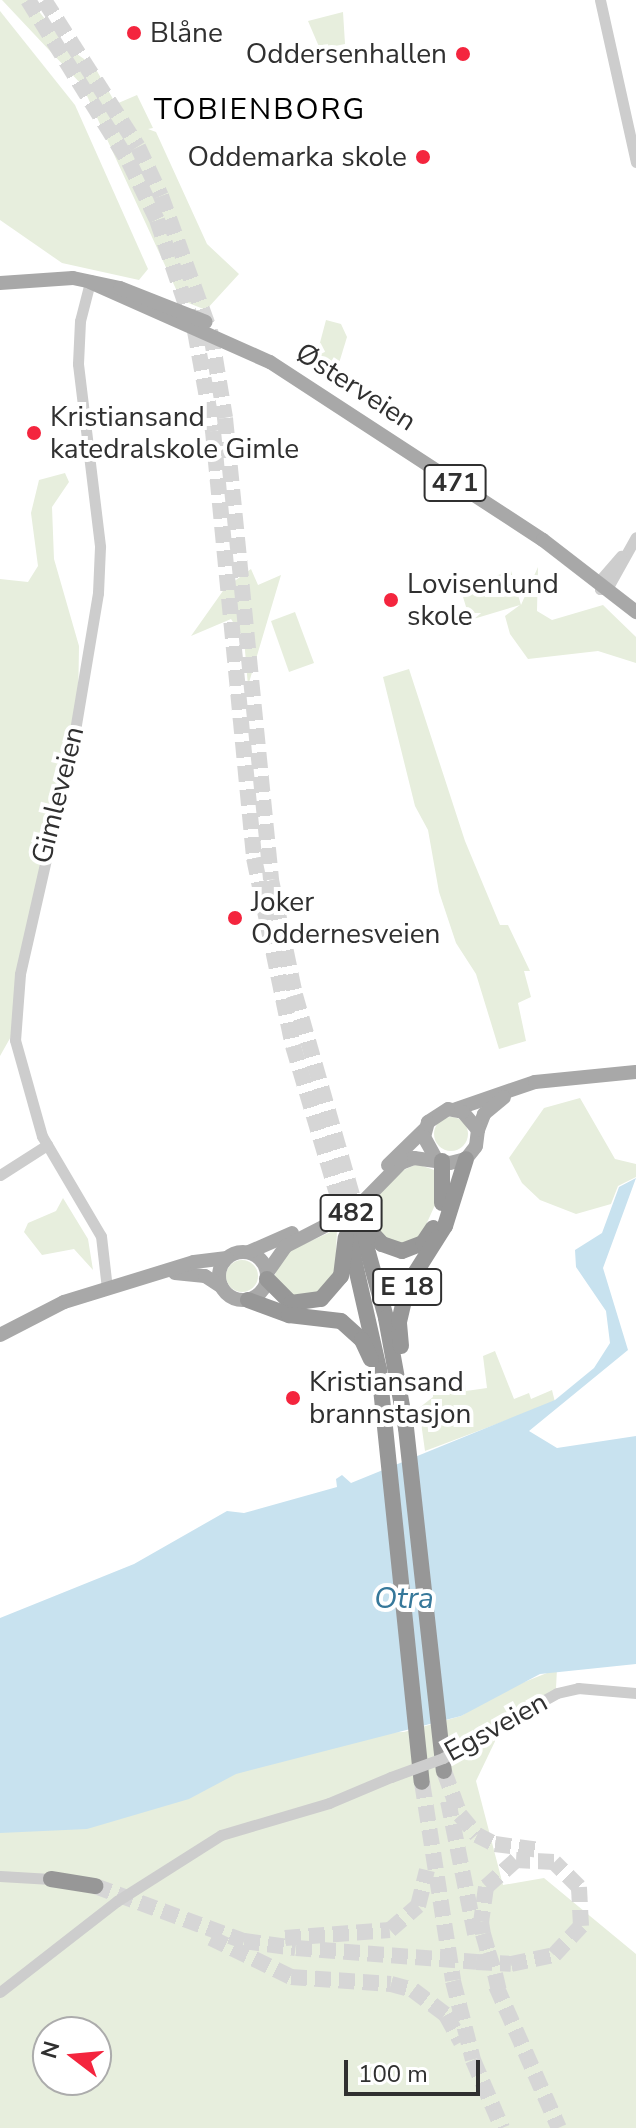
<!DOCTYPE html>
<html>
<head>
<meta charset="utf-8">
<style>
  body { margin:0 }
  #map { position:relative; width:636px; height:2128px; overflow:hidden; background:#fff; font-family:"Nunito Sans",sans-serif }
  div>[style] { position:absolute }
  [style*='--x'] { left:calc(var(--x)*1px); top:calc(var(--y)*1px); width:calc(var(--w)*1px); rotate:calc(var(--a)*1deg) }
  .green>* { inset:0; background:#e7eedd }
  .round { border-radius:50% }
  .water>* { inset:0; background:#c8e2ef }
  .highway-tunnel>* { height:16px; margin-top:-8px; transform-origin:0; background:repeating-linear-gradient(90deg,#d6d6d6 0 16px,transparent 0 24px) }
  .minor>* { height:11px; margin:-5.5px; padding:0 5.5px; transform-origin:5.5px; border-radius:5.5px; background:#cdcdcd }
  .major>* { height:14px; margin:-7px; padding:0 7px; transform-origin:7px; border-radius:7px; background:#a8a8a8 }
  .major>.ring { margin:-7px; padding:0; box-sizing:content-box; background:none; border:14px solid #a8a8a8; border-radius:50% }
  .highway>* { height:16px; margin:-8px; padding:0 8px; transform-origin:8px; border-radius:8px; background:#979797 }
  .minor-bridge>* { height:11px; margin:-5.5px; padding:0 5.5px; transform-origin:5.5px; border-radius:5.5px; background:#cdcdcd }
  .dots>* { width:22px; height:22px; translate:-50% -50%; box-sizing:border-box; border:4px solid #fff; border-radius:50% }
  span { translate:-50% -50%; white-space:nowrap; text-align:center; line-height:1.15; -webkit-text-stroke:8px #fff; paint-order:stroke }
  .shield-label span { padding:2px 6px; background:#fff; border:2px solid; border-radius:6px; -webkit-text-stroke-width:0 }
  .shield-label { font-size:26px; color:#303030; font-weight:700 }
  .poi-label { font-size:28px; color:#303030 }
  .left { translate:0 -50%; text-align:left }
  .right { translate:-100% -50%; text-align:right }
  .street-label { font-size:28px; color:#303030 }
  .neighbourhood-label { font-size:30px; color:#000; letter-spacing:2px }
  .water-label { font-size:30px; color:#36789a; font-style:italic }
  .north { position:absolute; left:32px; top:2016px; width:80px; height:80px; box-sizing:border-box; background:#fff; border:2px solid #acacac; border-radius:50%; rotate:286deg; font-size:22px; font-weight:700; line-height:32px; text-align:center; color:#303030 }
  .north::after { content:''; display:block; margin:auto; width:28px; height:36px; background:#f4253e; clip-path:polygon(50% 0,100% 100%,50% 72%,0 100%) }
  .scale { position:absolute; left:344px; top:2060px; width:136px; height:36px; box-sizing:border-box; border:4px solid #303030; border-top:0; padding-left:10px; font-size:24px; line-height:28px; white-space:nowrap; color:#303030; -webkit-text-stroke:6px #fff; paint-order:stroke }
</style>
</head>
<body>
<div id="map">
  <div class="green">
    <i style="clip-path:polygon(2px 0,30px 0,67px 47px,94px 66px,116px 104px,137px 95px,153px 128px,148px 129px,156px 132px,207px 244px,239px 274px,206px 310px,181px 300px,82px 85px)"></i>
    <i style="clip-path:polygon(0 11px,75px 105px,148px 269px,139px 280px,62px 263px,0 220px)"></i>
    <i style="clip-path:polygon(343px 12px,345px 44px,320px 49px,308px 21px)"></i>
    <i style="clip-path:polygon(326px 320px,341px 324px,347px 337px,332px 386px,313px 369px)"></i>
    <i style="clip-path:polygon(65px 473px,69px 482px,52px 507px,54px 559px,79px 646px,78px 709px,13px 1033px,0 1056px,0 579px,28px 582px,38px 566px,31px 513px,39px 480px)"></i>
    <i style="clip-path:polygon(538px 567px,537px 611px,552px 620px,603px 605px,636px 637px,636px 663px,598px 651px,528px 659px,510px 634px,505px 616px,520px 605px,470px 620px,460px 587px,511px 571px,521px 605px)"></i>
    <i style="clip-path:polygon(251px 569px,258px 585px,281px 575px,248px 686px,244px 639px,231px 619px,191px 636px,225px 588px)"></i>
    <i style="clip-path:polygon(295px 612px,314px 663px,289px 672px,271px 621px)"></i>
    <i style="clip-path:polygon(409px 669px,465px 841px,500px 925px,508px 925px,530px 971px,524px 971px,531px 997px,518px 1003px,526px 1041px,499px 1049px,476px 974px,456px 943px,439px 892px,428px 830px,415px 806px,383px 677px)"></i>
    <i style="clip-path:polygon(580px 1098px,615px 1159px,636px 1164px,636px 1177px,618px 1186px,611px 1204px,576px 1214px,540px 1200px,522px 1183px,509px 1158px,544px 1108px)"></i>
    <i class="round" style="left:434px;top:1117px;width:34px;height:34px"></i>
    <i style="clip-path:polygon(417px 1164px,437px 1171px,435px 1205px,420px 1238px,398px 1246px,377px 1231px,368px 1206px,395px 1174px)"></i>
    <i style="clip-path:polygon(63px 1198px,88px 1239px,93px 1270px,74px 1249px,42px 1255px,24px 1232px,28px 1223px,56px 1211px)"></i>
    <i style="clip-path:polygon(337px 1229px,335px 1278px,312px 1298px,288px 1295px,274px 1278px,279px 1263px,289px 1251px)"></i>
    <i class="round" style="left:226px;top:1260px;width:32px;height:32px"></i>
    <i style="clip-path:polygon(495px 1351px,514px 1399px,529px 1393px,531px 1399px,552px 1390px,555px 1402px,425px 1451px,419px 1408px,433px 1397px,432px 1378px,464px 1375px,466px 1391px,487px 1388px,483px 1356px)"></i>
    <i style="clip-path:polygon(evenodd,557px 1669px,556px 1688px,499px 1733px,476px 1781px,503px 1885px,544px 1878px,636px 1954px,636px 2128px,0 2128px,0 1742px,404px 1732px,461px 1716px,497px 1693px,557px 1669px,48px 2032px,96px 2032px,96px 2080px,48px 2080px,48px 2032px)"></i>
  </div>
  <div class="water">
    <i style="clip-path:polygon(636px 1178px,603px 1268px,628px 1350px,529px 1431px,557px 1448px,636px 1436px,636px 1664px,540px 1674px,461px 1716px,236px 1774px,189px 1799px,87px 1829px,0 1833px,0 1618px,134px 1564px,227px 1511px,244px 1513px,337px 1487px,336px 1479px,342px 1475px,351px 1483px,555px 1400px,594px 1368px,610px 1343px,606px 1311px,576px 1267px,575px 1250px,602px 1233px,619px 1187px)"></i>
  </div>
  <div class="highway-tunnel">
    <i style="--x:28;--y:0;--w:191;--a:58.1"></i>
    <i style="--x:129;--y:162;--w:64;--a:64.2"></i>
    <i style="--x:157;--y:220;--w:117;--a:71.1"></i>
    <i style="--x:195;--y:331;--w:102;--a:79.8"></i>
    <i style="--x:213;--y:431;--w:429;--a:84.5"></i>
    <i style="--x:254;--y:858;--w:192;--a:78.3"></i>
    <i style="--x:293;--y:1046;--w:186;--a:73.4"></i>
    <i style="--x:44;--y:0;--w:174;--a:57.4"></i>
    <i style="--x:138;--y:147;--w:54;--a:64.9"></i>
    <i style="--x:161;--y:196;--w:147;--a:70.1"></i>
    <i style="--x:211;--y:334;--w:85;--a:80.5"></i>
    <i style="--x:225;--y:418;--w:464;--a:84.3"></i>
    <i style="--x:271;--y:880;--w:117;--a:78.2"></i>
    <i style="--x:295;--y:995;--w:230;--a:74.1"></i>
    <i style="--x:444;--y:1771;--w:47;--a:70"></i>
    <i style="--x:460;--y:1815;--w:26;--a:50"></i>
    <i style="--x:477;--y:1835;--w:20;--a:27"></i>
    <i style="--x:495;--y:1844;--w:45;--a:7.6"></i>
    <i style="--x:422;--y:1782;--w:201;--a:81.1"></i>
    <i style="--x:453;--y:1981;--w:81;--a:75.8"></i>
    <i style="--x:473;--y:2060;--w:74;--a:66.9"></i>
    <i style="--x:448;--y:1801;--w:136;--a:78.5"></i>
    <i style="--x:95;--y:1886;--w:159;--a:20.3"></i>
    <i style="--x:244;--y:1941;--w:52;--a:7.7"></i>
    <i style="--x:296;--y:1948;--w:181;--a:4.4"></i>
    <i style="--x:476;--y:1962;--w:35;--a:3"></i>
    <i style="--x:511;--y:1964;--w:44;--a:-11.8"></i>
    <i style="--x:554;--y:1955;--w:40;--a:-47"></i>
    <i style="--x:581;--y:1926;--w:39;--a:-93"></i>
    <i style="--x:579;--y:1887;--w:35;--a:-135"></i>
    <i style="--x:554;--y:1862;--w:38;--a:-177"></i>
    <i style="--x:516;--y:1860;--w:40;--a:138"></i>
    <i style="--x:486;--y:1887;--w:35;--a:98"></i>
    <i style="--x:481;--y:1922;--w:12;--a:81"></i>
    <i style="--x:483;--y:1934;--w:19;--a:74"></i>
    <i style="--x:488;--y:1952;--w:23;--a:72"></i>
    <i style="--x:495;--y:1974;--w:23;--a:77"></i>
    <i style="--x:211;--y:1938;--w:89;--a:26"></i>
    <i style="--x:291;--y:1977;--w:100;--a:4"></i>
    <i style="--x:391;--y:1984;--w:23;--a:15"></i>
    <i style="--x:413;--y:1990;--w:41;--a:37.1"></i>
    <i style="--x:446;--y:2015;--w:31;--a:61"></i>
    <i style="--x:285;--y:1938;--w:105;--a:-4.4"></i>
    <i style="--x:390;--y:1930;--w:37;--a:-41"></i>
    <i style="--x:418;--y:1906;--w:37;--a:-76"></i>
    <i style="--x:496;--y:1986;--w:155;--a:66.1"></i>
  </div>
  <div class="minor">
    <i style="--x:600;--y:0;--w:166;--a:77.5"></i>
    <i style="--x:90;--y:282;--w:40;--a:104.4"></i>
    <i style="--x:80;--y:321;--w:43;--a:92.7"></i>
    <i style="--x:78;--y:364;--w:184;--a:83.1"></i>
    <i style="--x:100;--y:547;--w:46;--a:92.5"></i>
    <i style="--x:98;--y:593;--w:145;--a:99.5"></i>
    <i style="--x:74;--y:736;--w:244;--a:102.8"></i>
    <i style="--x:20;--y:974;--w:66;--a:94.3"></i>
    <i style="--x:15;--y:1040;--w:100;--a:74.3"></i>
    <i style="--x:42;--y:1136;--w:116;--a:59.5"></i>
    <i style="--x:101;--y:1236;--w:53;--a:83.5"></i>
    <i style="--x:600;--y:589;--w:8;--a:-14"></i>
    <i style="--x:608;--y:587;--w:57;--a:-60.8"></i>
    <i style="--x:600;--y:589;--w:9;--a:-90"></i>
    <i style="--x:600;--y:580;--w:32;--a:-49"></i>
    <i style="--x:0;--y:1175;--w:56;--a:-32.6"></i>
    <i style="--x:478;--y:1737;--w:90;--a:-29.1"></i>
    <i style="--x:557;--y:1693;--w:22;--a:-13"></i>
    <i style="--x:578;--y:1688;--w:58;--a:4.9"></i>
    <i style="--x:0;--y:1876;--w:51;--a:3.4"></i>
    <i style="--x:0;--y:1992;--w:148;--a:-37.9"></i>
    <i style="--x:117;--y:1901;--w:123;--a:-32.4"></i>
    <i style="--x:221;--y:1835;--w:113;--a:-16.5"></i>
    <i style="--x:329;--y:1803;--w:67;--a:-22.8"></i>
  </div>
  <div class="major">
    <i style="--x:90;--y:282;--w:197;--a:24"></i>
    <i style="--x:270;--y:362;--w:326;--a:33.1"></i>
    <i style="--x:543;--y:540;--w:118;--a:37.7"></i>
    <i style="--x:0;--y:283;--w:73;--a:-3.9"></i>
    <i style="--x:73;--y:278;--w:48;--a:12"></i>
    <i style="--x:120;--y:288;--w:92;--a:21.6"></i>
    <i style="--x:456;--y:1109;--w:83;--a:-18.9"></i>
    <i style="--x:535;--y:1082;--w:101;--a:-5.7"></i>
    <i style="--x:478;--y:1130;--w:17;--a:-69"></i>
    <i style="--x:484;--y:1114;--w:26;--a:-40"></i>
    <i style="--x:388;--y:1165;--w:52;--a:-44.2"></i>
    <i class="ring" style="left:219px;top:1252px;width:34px;height:34px"></i>
    <i style="--x:249;--y:1252;--w:47;--a:-23.8"></i>
    <i style="--x:175;--y:1273;--w:30;--a:6"></i>
    <i style="--x:205;--y:1276;--w:20;--a:33"></i>
    <i style="--x:267;--y:1273;--w:33;--a:-55"></i>
    <i style="--x:286;--y:1246;--w:76;--a:-27.2"></i>
    <i style="--x:354;--y:1211;--w:67;--a:-45.6"></i>
    <i style="--x:401;--y:1163;--w:14;--a:-21"></i>
    <i style="--x:414;--y:1158;--w:36;--a:8"></i>
    <i style="--x:450;--y:1163;--w:16;--a:-14"></i>
    <i style="--x:466;--y:1159;--w:16;--a:-52"></i>
    <i style="--x:476;--y:1146;--w:16;--a:-83"></i>
    <i style="--x:478;--y:1130;--w:23;--a:-130"></i>
    <i style="--x:463;--y:1112;--w:15;--a:-169"></i>
    <i style="--x:448;--y:1109;--w:24;--a:147"></i>
    <i style="--x:428;--y:1122;--w:16;--a:105"></i>
    <i style="--x:424;--y:1137;--w:23;--a:61"></i>
    <i style="--x:0;--y:1335;--w:72;--a:-27.3"></i>
    <i style="--x:64;--y:1302;--w:136;--a:-17.1"></i>
    <i style="--x:194;--y:1262;--w:33;--a:-7"></i>
  </div>
  <div class="highway">
    <i style="--x:442;--y:1161;--w:42;--a:90"></i>
    <i style="--x:358;--y:1216;--w:106;--a:74.6"></i>
    <i style="--x:386;--y:1318;--w:112;--a:79.7"></i>
    <i style="--x:406;--y:1428;--w:345;--a:83.7"></i>
    <i style="--x:346;--y:1224;--w:149;--a:77.2"></i>
    <i style="--x:379;--y:1369;--w:415;--a:84.1"></i>
    <i style="--x:364;--y:1224;--w:27;--a:48"></i>
    <i style="--x:382;--y:1244;--w:21;--a:19"></i>
    <i style="--x:402;--y:1251;--w:22;--a:-21"></i>
    <i style="--x:423;--y:1243;--w:18;--a:-56"></i>
    <i style="--x:267;--y:1279;--w:34;--a:45"></i>
    <i style="--x:291;--y:1303;--w:30;--a:-8"></i>
    <i style="--x:321;--y:1299;--w:30;--a:-49"></i>
    <i style="--x:341;--y:1276;--w:39;--a:-83"></i>
    <i style="--x:248;--y:1300;--w:44;--a:20.1"></i>
    <i style="--x:289;--y:1315;--w:52;--a:6.6"></i>
    <i style="--x:341;--y:1321;--w:28;--a:42"></i>
    <i style="--x:362;--y:1340;--w:21;--a:65"></i>
    <i style="--x:401;--y:1346;--w:24;--a:-95"></i>
    <i style="--x:399;--y:1322;--w:37;--a:-77"></i>
    <i style="--x:407;--y:1286;--w:71;--a:-57.7"></i>
    <i style="--x:445;--y:1226;--w:70;--a:-72.6"></i>
    <i style="--x:51;--y:1879;--w:45;--a:9"></i>
  </div>
  <div class="minor-bridge">
    <i style="--x:391;--y:1777;--w:55;--a:-20.1"></i>
    <i style="--x:443;--y:1758;--w:41;--a:-31"></i>
  </div>
  <div class="dots">
    <i style="left:134px;top:33px;background:#f4253e"></i>
    <i style="left:463px;top:54px;background:#f4253e"></i>
    <i style="left:423px;top:157px;background:#f4253e"></i>
    <i style="left:34px;top:433px;background:#f4253e"></i>
    <i style="left:391px;top:600px;background:#f4253e"></i>
    <i style="left:235px;top:918px;background:#f4253e"></i>
    <i style="left:293px;top:1398px;background:#f4253e"></i>
  </div>
  <div class="shield-label">
    <span style="left:455px;top:483px">471</span>
    <span style="left:351px;top:1213px">482</span>
    <span style="left:407px;top:1287px">E 18</span>
  </div>
  <div class="poi-label">
    <span class="left" style="left:150px;top:33px">Blåne</span>
    <span class="right" style="left:447px;top:54px">Oddersenhallen</span>
    <span class="right" style="left:407px;top:157px">Oddemarka skole</span>
    <span class="left" style="left:50px;top:433px">Kristiansand<br>katedralskole Gimle</span>
    <span class="left" style="left:407px;top:600px">Lovisenlund<br>skole</span>
    <span class="left" style="left:251px;top:918px">Joker<br>Oddernesveien</span>
    <span class="left" style="left:309px;top:1398px">Kristiansand<br>brannstasjon</span>
  </div>
  <div class="street-label">
    <span style="left:356px;top:387px;rotate:33deg">Østerveien</span>
    <span style="left:58px;top:795px;rotate:-76deg">Gimleveien</span>
    <span style="left:496px;top:1727px;rotate:-29deg">Egsveien</span>
  </div>
  <div class="neighbourhood-label">
    <span style="left:260px;top:110px">TOBIENBORG</span>
  </div>
  <div class="water-label">
    <span style="left:404px;top:1599px">Otra</span>
  </div>
  <div class="north">N</div>
  <div class="scale">100 m</div>
</div>
</body>
</html>
